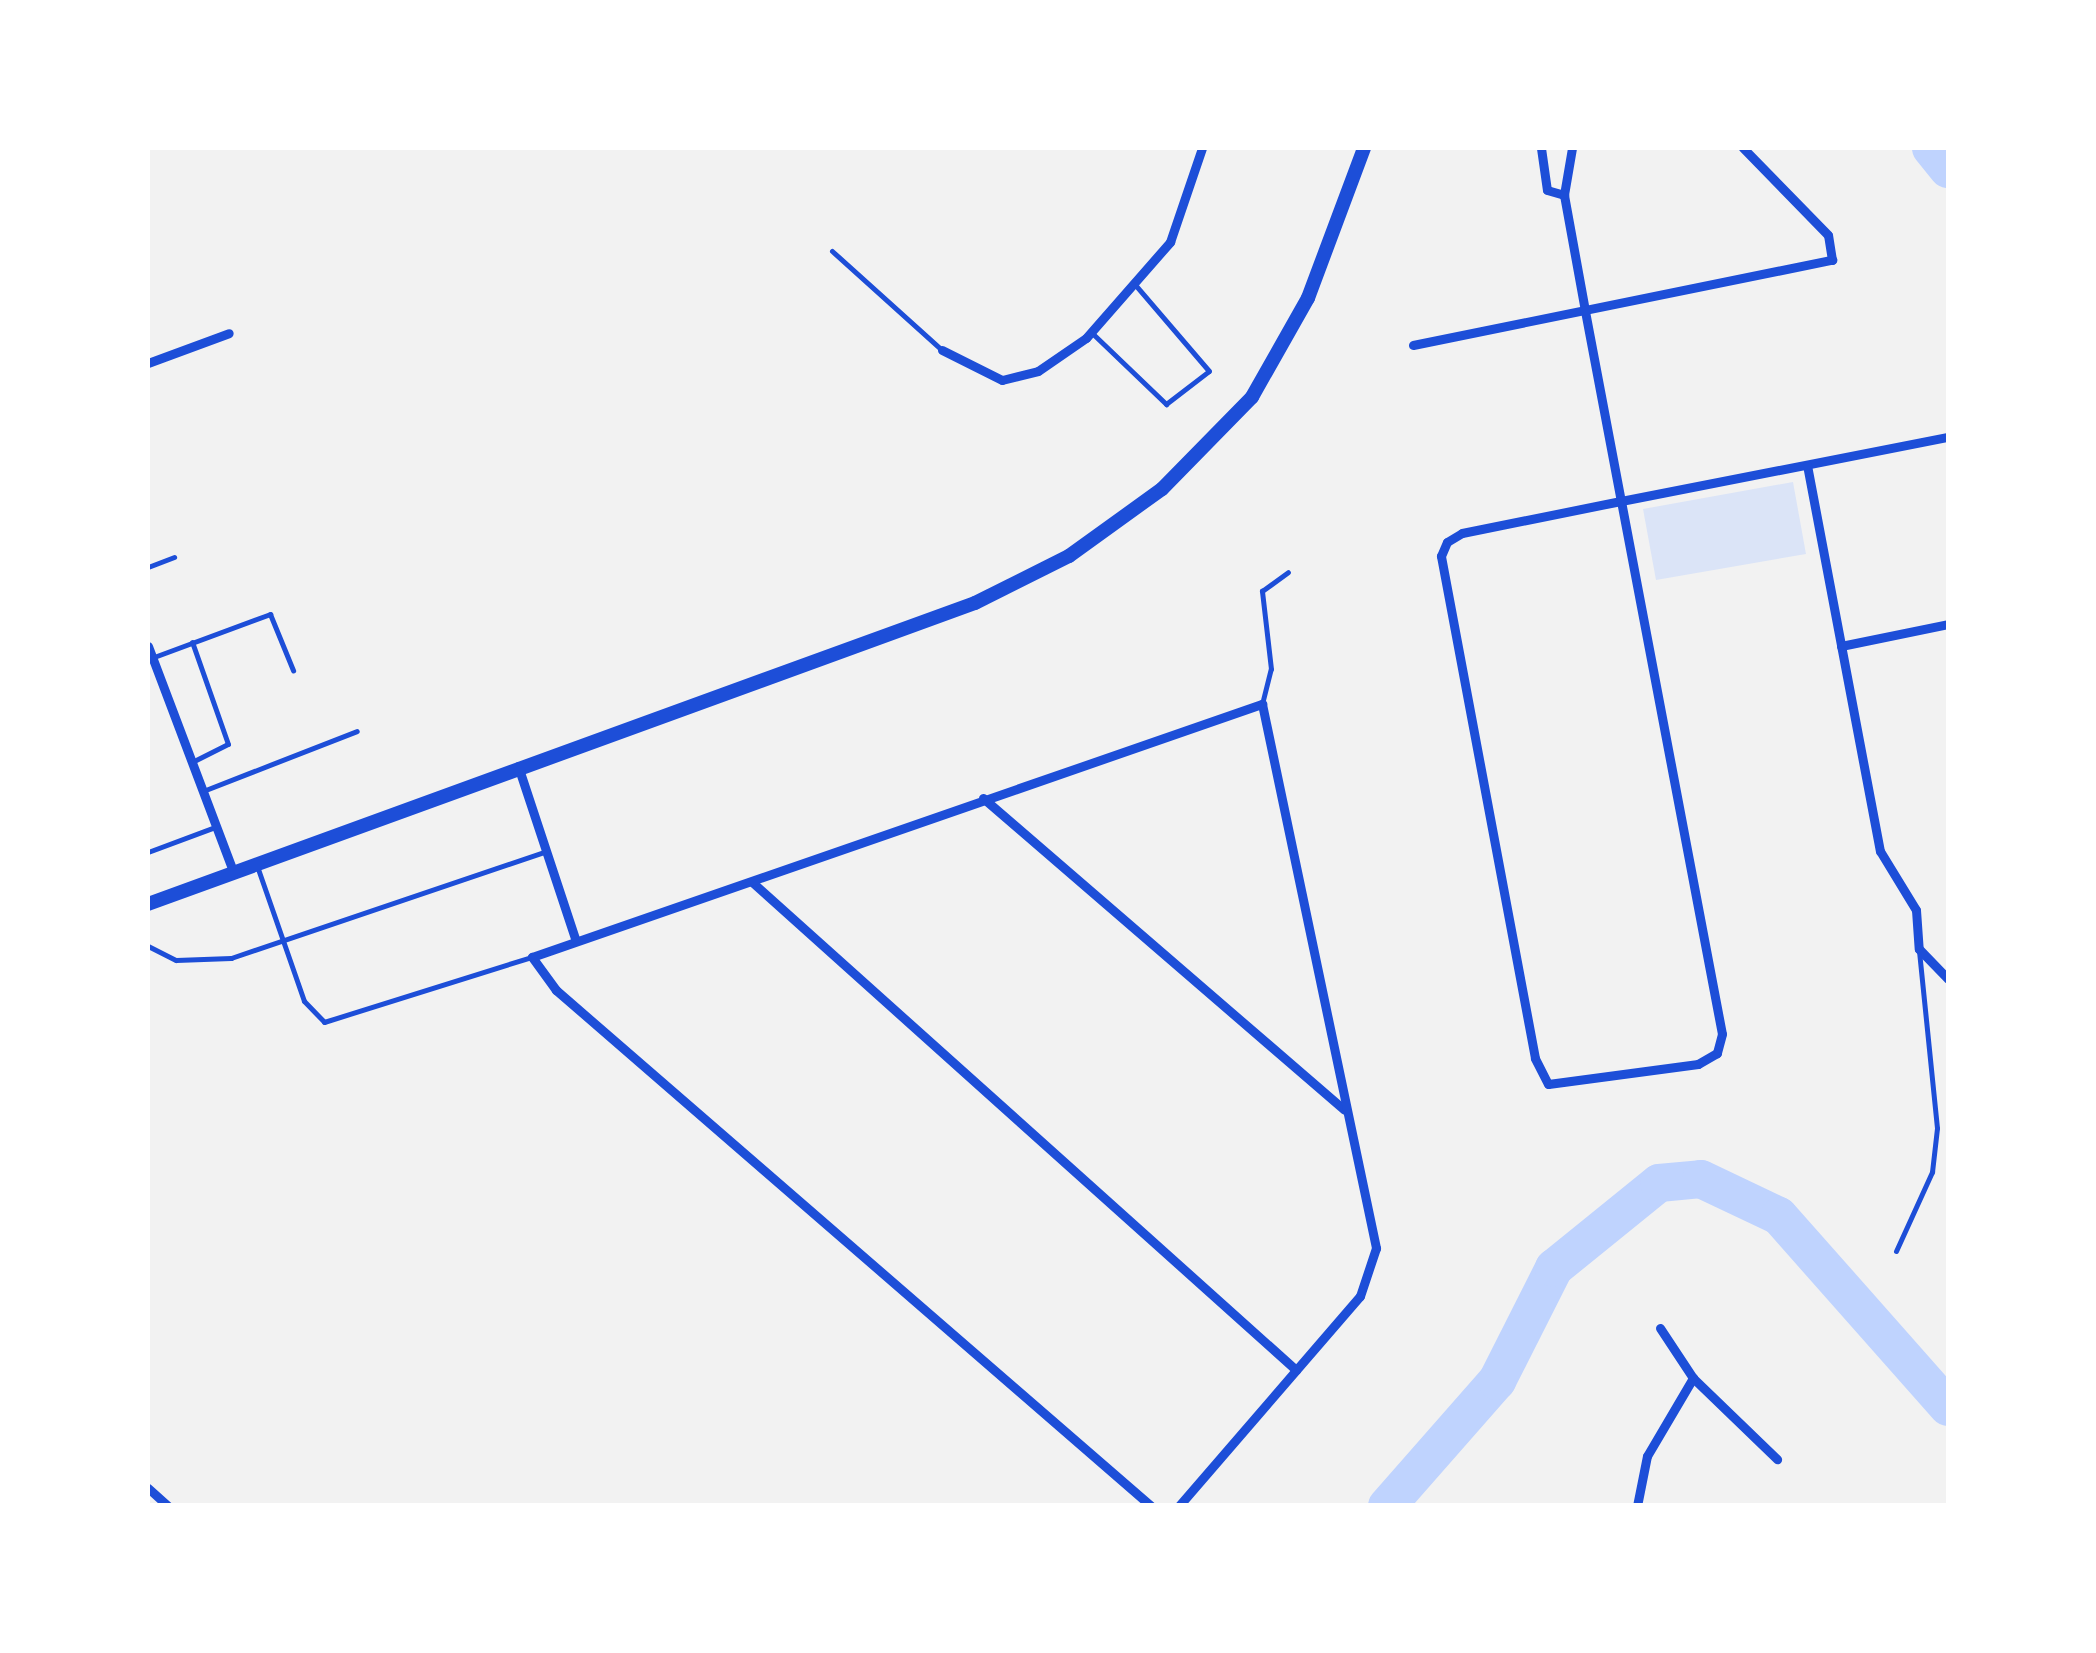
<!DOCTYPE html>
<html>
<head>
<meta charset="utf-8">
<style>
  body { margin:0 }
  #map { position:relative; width:2096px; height:1653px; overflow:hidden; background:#f2f2f2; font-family:Arial,sans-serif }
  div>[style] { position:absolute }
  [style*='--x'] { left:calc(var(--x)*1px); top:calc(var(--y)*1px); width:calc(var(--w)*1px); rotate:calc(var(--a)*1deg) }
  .green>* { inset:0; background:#dbe4f7 }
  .river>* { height:38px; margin:-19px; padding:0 19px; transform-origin:19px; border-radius:19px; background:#bfd3fe }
  .service>* { height:5px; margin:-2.5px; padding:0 2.5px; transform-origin:2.5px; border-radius:2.5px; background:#1d4ed8 }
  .minor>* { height:9px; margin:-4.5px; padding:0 4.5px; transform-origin:4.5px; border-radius:4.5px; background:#1d4ed8 }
  .primary>* { height:14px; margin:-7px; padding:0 7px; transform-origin:7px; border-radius:7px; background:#1d4ed8 }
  span { translate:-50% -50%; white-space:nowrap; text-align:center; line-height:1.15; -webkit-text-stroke:10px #fff; paint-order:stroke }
  .frame { position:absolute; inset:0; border:150px solid #fff; pointer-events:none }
</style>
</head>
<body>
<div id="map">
  <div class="green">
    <i style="clip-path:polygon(1793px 482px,1806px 554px,1656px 580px,1643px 509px)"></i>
  </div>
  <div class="river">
    <i style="--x:1931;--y:148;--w:27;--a:51"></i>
    <i style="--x:1387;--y:1506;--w:167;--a:-48.7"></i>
    <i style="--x:1497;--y:1381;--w:127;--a:-63.2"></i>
    <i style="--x:1554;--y:1268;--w:135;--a:-39"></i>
    <i style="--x:1659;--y:1183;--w:42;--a:-5.4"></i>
    <i style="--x:1701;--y:1179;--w:86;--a:25.4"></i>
    <i style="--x:1779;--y:1216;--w:255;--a:48.5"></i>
  </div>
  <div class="service">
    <i style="--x:832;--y:251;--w:148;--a:42"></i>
    <i style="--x:1092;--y:333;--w:103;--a:43.8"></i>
    <i style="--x:1166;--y:404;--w:54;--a:-37.5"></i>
    <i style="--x:1209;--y:371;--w:111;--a:-130.6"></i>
    <i style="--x:148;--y:567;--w:28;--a:-21"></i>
    <i style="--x:154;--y:657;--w:124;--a:-20.3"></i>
    <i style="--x:270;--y:614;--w:61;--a:67.7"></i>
    <i style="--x:1262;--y:704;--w:36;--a:-76"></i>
    <i style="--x:1271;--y:669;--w:79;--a:-96.6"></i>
    <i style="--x:1262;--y:591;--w:32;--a:-36"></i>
    <i style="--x:192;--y:762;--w:40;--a:-26.6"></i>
    <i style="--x:228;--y:744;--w:108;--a:-109.4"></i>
    <i style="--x:203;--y:791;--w:165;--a:-21.3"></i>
    <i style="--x:148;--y:852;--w:72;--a:-20.5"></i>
    <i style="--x:257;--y:866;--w:143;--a:70.8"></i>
    <i style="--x:304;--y:1001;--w:29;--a:46"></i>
    <i style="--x:324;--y:1022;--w:218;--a:-17.4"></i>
    <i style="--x:148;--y:946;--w:31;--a:27"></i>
    <i style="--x:176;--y:960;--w:55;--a:-2.1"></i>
    <i style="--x:231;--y:958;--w:334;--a:-18.7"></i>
    <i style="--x:1896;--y:1251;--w:87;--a:-65.5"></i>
    <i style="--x:1932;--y:1172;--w:44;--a:-83.5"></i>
    <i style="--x:1937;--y:1128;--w:177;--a:-95.8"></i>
  </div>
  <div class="minor">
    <i style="--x:1541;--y:148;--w:42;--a:81.9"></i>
    <i style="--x:1547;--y:190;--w:18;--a:16"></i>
    <i style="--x:1572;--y:148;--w:48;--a:99.7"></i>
    <i style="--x:1564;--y:195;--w:118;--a:79.7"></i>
    <i style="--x:1585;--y:311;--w:193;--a:79.3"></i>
    <i style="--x:1621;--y:501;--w:542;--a:79.27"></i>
    <i style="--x:1722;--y:1034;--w:20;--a:105"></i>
    <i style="--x:1717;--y:1053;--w:22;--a:150"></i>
    <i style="--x:1698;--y:1064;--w:151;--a:172.4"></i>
    <i style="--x:1548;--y:1084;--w:29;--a:-117"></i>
    <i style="--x:1535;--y:1058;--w:511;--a:-100.61"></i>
    <i style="--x:1441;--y:556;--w:15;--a:-67"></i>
    <i style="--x:1447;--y:542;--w:17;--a:-31"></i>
    <i style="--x:1462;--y:533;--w:162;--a:-11.4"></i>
    <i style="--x:1621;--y:501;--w:333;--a:-11.1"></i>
    <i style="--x:1413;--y:345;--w:428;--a:-11.5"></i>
    <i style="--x:1832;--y:260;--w:25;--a:-99"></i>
    <i style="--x:1828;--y:235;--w:122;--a:-134.3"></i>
    <i style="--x:942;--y:350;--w:67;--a:26.6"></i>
    <i style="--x:1002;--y:380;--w:37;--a:-14"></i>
    <i style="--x:1038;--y:371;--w:58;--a:-34.5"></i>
    <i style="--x:1086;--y:338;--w:128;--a:-48.8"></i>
    <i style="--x:1170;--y:242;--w:99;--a:-71.2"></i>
    <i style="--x:148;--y:363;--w:86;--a:-20.3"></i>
    <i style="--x:1807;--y:465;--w:393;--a:79.3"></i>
    <i style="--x:1880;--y:851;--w:69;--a:58.6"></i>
    <i style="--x:1916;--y:910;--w:39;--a:86"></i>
    <i style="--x:1919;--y:949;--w:42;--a:46"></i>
    <i style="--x:148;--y:646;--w:243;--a:69.3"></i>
    <i style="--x:1841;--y:646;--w:109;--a:-11.6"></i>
    <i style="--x:518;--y:766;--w:184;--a:71.7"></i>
    <i style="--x:983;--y:798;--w:477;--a:40.8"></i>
    <i style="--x:752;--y:882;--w:731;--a:41.89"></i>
    <i style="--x:1660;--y:1328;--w:60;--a:56.6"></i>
    <i style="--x:1693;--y:1378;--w:117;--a:44"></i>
    <i style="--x:148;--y:1488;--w:27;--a:42"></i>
    <i style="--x:1151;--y:1506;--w:788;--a:-139.07"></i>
    <i style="--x:556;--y:990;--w:41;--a:-126"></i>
    <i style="--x:532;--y:957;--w:773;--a:-19.12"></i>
    <i style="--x:1262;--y:704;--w:556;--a:78.16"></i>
    <i style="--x:1376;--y:1248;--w:51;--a:108.4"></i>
    <i style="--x:1360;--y:1296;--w:277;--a:130.8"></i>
    <i style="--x:1637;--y:1506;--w:51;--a:-78.7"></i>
    <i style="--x:1647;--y:1456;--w:91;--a:-59.5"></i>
  </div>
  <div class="primary">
    <i style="--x:148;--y:904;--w:880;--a:-20"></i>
    <i style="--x:975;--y:603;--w:105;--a:-26.6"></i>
    <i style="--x:1069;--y:556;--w:115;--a:-35.8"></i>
    <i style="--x:1162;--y:489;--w:129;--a:-45.6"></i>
    <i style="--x:1252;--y:397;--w:114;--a:-60.5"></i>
    <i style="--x:1308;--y:298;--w:160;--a:-69.5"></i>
  </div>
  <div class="frame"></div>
</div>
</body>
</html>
